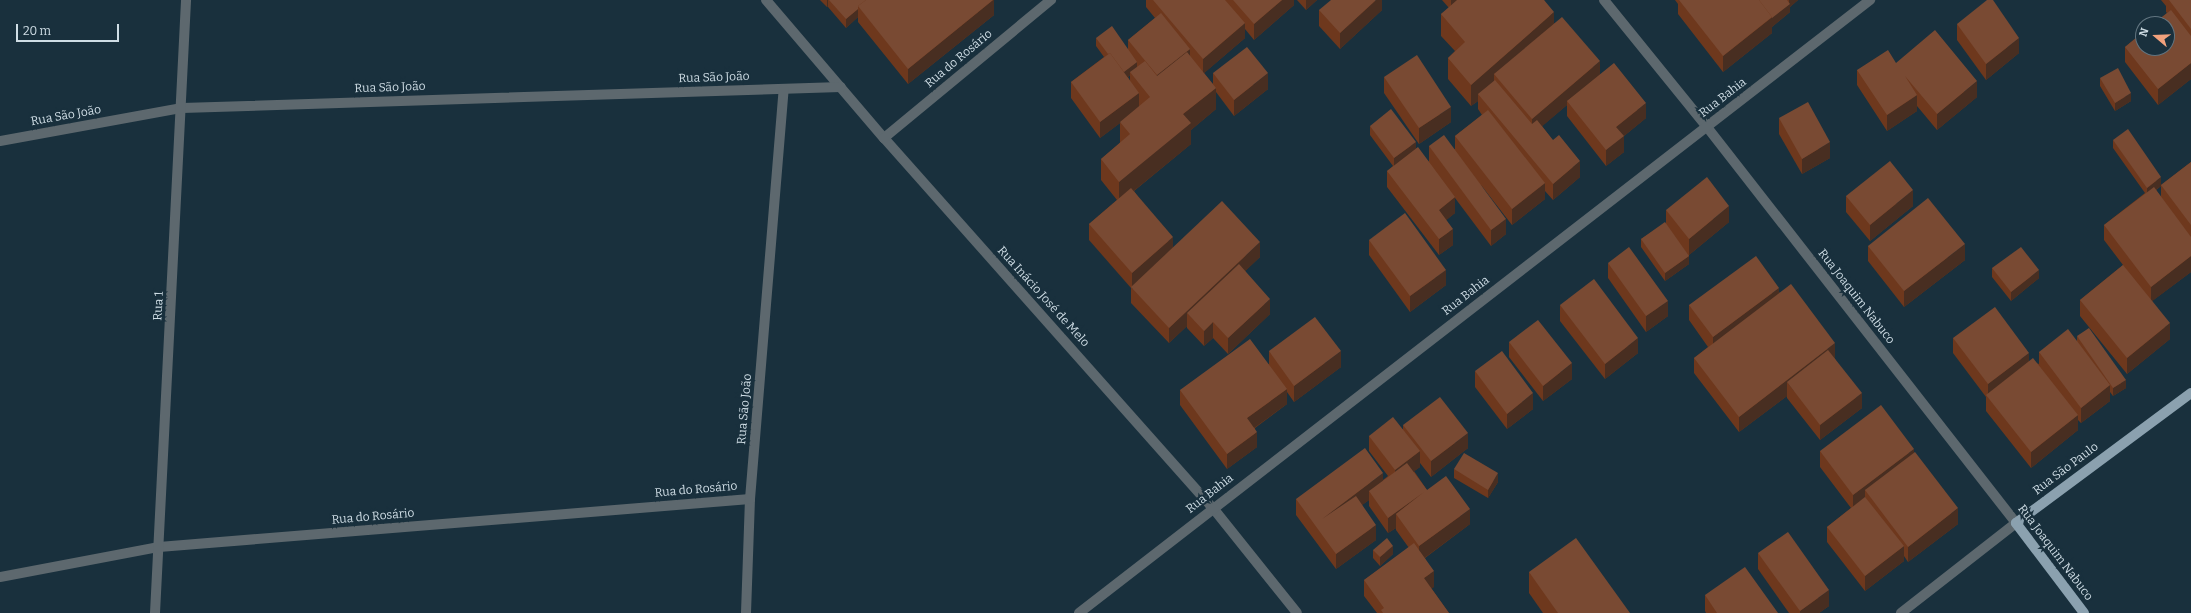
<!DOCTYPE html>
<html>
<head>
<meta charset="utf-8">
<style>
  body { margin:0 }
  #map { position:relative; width:2191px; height:613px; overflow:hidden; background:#19303d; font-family:Bitter,serif }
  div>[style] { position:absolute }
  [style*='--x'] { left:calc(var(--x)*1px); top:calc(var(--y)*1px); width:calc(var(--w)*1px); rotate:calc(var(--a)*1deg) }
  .minor>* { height:10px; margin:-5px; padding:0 5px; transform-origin:5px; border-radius:5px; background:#5d686e }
  .major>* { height:10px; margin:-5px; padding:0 5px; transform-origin:5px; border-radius:5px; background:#8ba1af }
  .wall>* { inset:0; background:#6e381d }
  .shaded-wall>* { inset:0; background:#482e21 }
  .building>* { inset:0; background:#794a33 }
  span { translate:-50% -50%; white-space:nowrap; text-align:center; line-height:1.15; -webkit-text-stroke:4px #19303d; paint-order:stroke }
  .street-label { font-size:12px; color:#cfdde5 }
  .north { position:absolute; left:2135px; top:16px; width:40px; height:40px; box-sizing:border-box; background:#19303d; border:1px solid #627580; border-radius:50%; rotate:289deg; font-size:11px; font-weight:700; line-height:16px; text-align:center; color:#cfdde5 }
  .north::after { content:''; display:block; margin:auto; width:14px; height:18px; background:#f1a17d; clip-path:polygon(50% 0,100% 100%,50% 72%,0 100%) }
  .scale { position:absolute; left:16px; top:24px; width:103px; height:18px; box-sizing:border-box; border:2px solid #cfdde5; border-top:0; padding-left:5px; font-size:12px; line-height:14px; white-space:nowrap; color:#cfdde5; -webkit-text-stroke:3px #19303d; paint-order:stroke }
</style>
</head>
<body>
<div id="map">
  <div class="minor">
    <i style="--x:766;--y:0;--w:182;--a:49.5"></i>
    <i style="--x:884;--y:138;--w:495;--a:48.4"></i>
    <i style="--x:1213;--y:508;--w:134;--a:51.3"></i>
    <i style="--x:1604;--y:0;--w:164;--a:51"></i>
    <i style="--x:1707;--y:127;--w:502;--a:52.03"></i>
    <i style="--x:2016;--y:523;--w:146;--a:142"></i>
    <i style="--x:884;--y:138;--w:217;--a:-39.6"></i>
    <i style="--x:0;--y:141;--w:185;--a:-10.3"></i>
    <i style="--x:182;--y:108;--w:659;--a:-1.83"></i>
    <i style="--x:0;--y:577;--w:162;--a:-10.7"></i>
    <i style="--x:159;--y:547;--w:593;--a:-4.64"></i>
    <i style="--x:155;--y:613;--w:614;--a:-87.1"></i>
    <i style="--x:746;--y:613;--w:114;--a:-88"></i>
    <i style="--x:750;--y:499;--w:411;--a:-85.3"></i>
    <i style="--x:1079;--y:613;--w:1001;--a:-37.77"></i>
  </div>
  <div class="major">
    <i style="--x:2084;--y:613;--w:113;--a:-127.1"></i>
    <i style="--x:2016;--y:523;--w:218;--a:-36.6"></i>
  </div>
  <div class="wall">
    <i style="clip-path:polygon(820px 0,994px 0,994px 15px,908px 84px,858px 22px,858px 17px,846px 28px,828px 7px,828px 6px,827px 7px)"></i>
    <i style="clip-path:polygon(evenodd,1146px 0,1294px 0,1294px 5px,1254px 40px,1245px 29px,1245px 38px,1204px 73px,1213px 84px,1213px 73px,1268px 89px,1234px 116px,1216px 92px,1216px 109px,1191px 130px,1191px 144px,1134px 191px,1173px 248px,1260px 257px,1245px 271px,1270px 314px,1228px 354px,1213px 338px,1204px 346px,1187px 328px,1187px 326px,1169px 343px,1131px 303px,1131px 288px,1089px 240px,1089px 224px,1117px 200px,1101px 180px,1101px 159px,1120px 143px,1120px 123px,1100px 138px,1071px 98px,1071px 82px,1104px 57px,1096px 46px,1096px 38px,1128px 50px,1128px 40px,1155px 18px,1146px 7px,1146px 0,1130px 75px,1130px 81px,1128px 77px,1130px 75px)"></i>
    <i style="clip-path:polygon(1297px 0,1317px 0,1306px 10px)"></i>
    <i style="clip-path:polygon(1382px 0,1382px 10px,1340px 49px,1319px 26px,1319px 10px)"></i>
    <i style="clip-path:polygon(1442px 0,1544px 0,1554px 23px,1600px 74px,1646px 118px,1624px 136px,1624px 152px,1606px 166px,1567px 116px,1567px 105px,1542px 126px,1580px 177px,1553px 200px,1545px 191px,1545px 199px,1512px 225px,1481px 185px,1506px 234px,1491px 246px,1455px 198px,1455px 213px,1446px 220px,1453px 245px,1439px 255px,1387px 187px,1387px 171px,1393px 166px,1370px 135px,1370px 126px,1416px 148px,1429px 162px,1429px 146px,1455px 149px,1455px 136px,1482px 115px,1478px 109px,1478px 101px,1471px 106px,1448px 79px,1448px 58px,1455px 51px,1441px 36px,1441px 14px,1449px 8px)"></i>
    <i style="clip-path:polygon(1675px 0,1798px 0,1790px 7px,1790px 12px,1772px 27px,1772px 33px,1723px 72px,1678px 14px,1678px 4px)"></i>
    <i style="clip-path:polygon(2161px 0,2191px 0,2191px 79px,2158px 105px,2125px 62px,2125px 47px,2167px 13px,2166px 12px,2166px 6px)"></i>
    <i style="clip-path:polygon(1957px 24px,2019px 53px,1986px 80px,1957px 40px)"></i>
    <i style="clip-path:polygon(1896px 63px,1977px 97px,1937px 130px,1917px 106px,1917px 111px,1887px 131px,1857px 85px,1857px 70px)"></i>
    <i style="clip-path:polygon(1384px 77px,1451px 122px,1419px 144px,1384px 93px)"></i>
    <i style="clip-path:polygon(2100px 78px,2131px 101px,2115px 111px,2100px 86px)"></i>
    <i style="clip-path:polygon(1779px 118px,1830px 158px,1802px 174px,1779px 134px)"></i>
    <i style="clip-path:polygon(evenodd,2113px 140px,2161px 185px,2191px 162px,2191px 272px,2152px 301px,2170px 339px,2127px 374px,2080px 316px,2080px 300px,2123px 265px,2104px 240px,2104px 225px,2145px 193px,2113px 148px,2113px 140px,2161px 186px,2161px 197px,2156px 190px,2161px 186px)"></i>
    <i style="clip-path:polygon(1846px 196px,1913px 206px,1870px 241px,1846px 212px)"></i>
    <i style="clip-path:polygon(1666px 210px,1729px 222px,1689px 255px,1689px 264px,1665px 281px,1641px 247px,1641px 239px,1666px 223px)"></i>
    <i style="clip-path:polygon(1369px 240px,1446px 285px,1410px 312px,1369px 255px)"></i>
    <i style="clip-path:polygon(1868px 246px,1965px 260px,1904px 307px,1868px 261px)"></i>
    <i style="clip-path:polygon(1608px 263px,1668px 316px,1646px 332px,1608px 278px)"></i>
    <i style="clip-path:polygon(1992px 268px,2039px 278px,2011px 301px,1992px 277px)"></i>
    <i style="clip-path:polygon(1779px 292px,1835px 358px,1835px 359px,1862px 408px,1820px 440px,1787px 398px,1787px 396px,1739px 432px,1694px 373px,1694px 358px,1708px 347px,1689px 320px,1689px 305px)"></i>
    <i style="clip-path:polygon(1560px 305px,1638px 353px,1605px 379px,1560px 321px)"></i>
    <i style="clip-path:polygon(2077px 336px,2126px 388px,2113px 396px,2110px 392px,2110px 401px,2081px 423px,2078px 420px,2078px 430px,2031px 468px,1986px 411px,1986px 397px,1953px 353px,1953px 338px,2039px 364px,2039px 352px,2077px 341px)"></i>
    <i style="clip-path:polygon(1509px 342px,1572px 379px,1543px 401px,1509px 357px)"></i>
    <i style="clip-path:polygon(1269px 351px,1341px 367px,1294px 402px,1287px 392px,1287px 404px,1255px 428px,1257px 447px,1227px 469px,1180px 405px,1180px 390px,1269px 364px)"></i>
    <i style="clip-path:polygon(1475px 371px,1533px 409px,1507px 429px,1475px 387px)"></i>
    <i style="clip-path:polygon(1403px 425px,1468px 448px,1431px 477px,1420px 463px,1420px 467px,1414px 471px,1427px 490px,1470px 524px,1425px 558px,1434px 587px,1431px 588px,1449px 613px,1377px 613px,1364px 596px,1364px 580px,1409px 548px,1396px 530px,1396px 528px,1388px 533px,1369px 506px,1369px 500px,1362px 505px,1376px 540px,1336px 569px,1296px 515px,1296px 499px,1383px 480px,1388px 476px,1369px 451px,1369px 436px,1403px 429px)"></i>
    <i style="clip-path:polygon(1820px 451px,1914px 453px,1958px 524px,1908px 562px,1904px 556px,1904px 561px,1865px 591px,1827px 542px,1827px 527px,1851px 508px,1820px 467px)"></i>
    <i style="clip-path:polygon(1454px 469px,1498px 482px,1488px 498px,1454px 478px)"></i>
    <i style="clip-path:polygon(1373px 550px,1393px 554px,1380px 566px,1373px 558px)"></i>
    <i style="clip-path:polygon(1758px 553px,1829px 606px,1819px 613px,1789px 613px,1758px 569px)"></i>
    <i style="clip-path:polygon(1529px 572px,1630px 613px,1543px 613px,1529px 593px)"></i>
    <i style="clip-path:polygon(1705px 595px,1778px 613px,1706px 613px,1705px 611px)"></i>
  </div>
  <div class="shaded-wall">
    <i style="clip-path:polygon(827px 0,828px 0,828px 6px,827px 7px)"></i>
    <i style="clip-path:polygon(993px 0,994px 0,994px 15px,908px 84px,908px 69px)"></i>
    <i style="clip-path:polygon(1282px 0,1294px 0,1294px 5px,1254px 40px,1254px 24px)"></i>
    <i style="clip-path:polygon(1306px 0,1317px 0,1306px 10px)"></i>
    <i style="clip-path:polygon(1376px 0,1382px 0,1382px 10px,1340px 49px,1340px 33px)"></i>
    <i style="clip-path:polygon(1451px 0,1464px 0,1451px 11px)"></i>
    <i style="clip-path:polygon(1789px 0,1798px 0,1790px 7px,1790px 12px,1772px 27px,1772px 33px,1723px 72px,1723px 56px,1789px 4px)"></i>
    <i style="clip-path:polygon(858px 9px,858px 17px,846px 28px,846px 19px)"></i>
    <i style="clip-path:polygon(1554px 12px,1554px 33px,1494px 74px,1494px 86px,1478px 94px,1478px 101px,1471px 106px,1471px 85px)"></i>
    <i style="clip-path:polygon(1245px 23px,1245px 38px,1203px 74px,1203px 59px)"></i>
    <i style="clip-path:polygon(2019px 38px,2019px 53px,1986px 80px,1986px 64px)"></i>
    <i style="clip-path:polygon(1190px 49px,1190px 65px,1157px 91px,1157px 75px)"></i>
    <i style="clip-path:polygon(1600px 61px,1600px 77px,1567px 101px,1567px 105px,1532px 135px,1532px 119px)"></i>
    <i style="clip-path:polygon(1137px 62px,1137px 71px,1130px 72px,1130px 75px,1122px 82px,1122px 73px)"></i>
    <i style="clip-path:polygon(2191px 63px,2191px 79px,2158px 105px,2158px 89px)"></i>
    <i style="clip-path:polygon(1268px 73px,1268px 89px,1234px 116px,1234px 100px)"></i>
    <i style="clip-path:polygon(1977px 81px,1977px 97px,1937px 130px,1937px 114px)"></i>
    <i style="clip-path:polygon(1216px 88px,1216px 109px,1191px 130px,1191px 144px,1119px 203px,1119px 182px,1183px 114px)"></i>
    <i style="clip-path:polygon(1139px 93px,1139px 109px,1100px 138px,1100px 122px)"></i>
    <i style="clip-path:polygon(2131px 93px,2131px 101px,2115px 111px,2115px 103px)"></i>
    <i style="clip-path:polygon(1917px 95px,1917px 111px,1887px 131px,1887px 115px)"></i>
    <i style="clip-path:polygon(1646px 103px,1646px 118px,1624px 136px,1624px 152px,1606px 166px,1606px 150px,1616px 127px)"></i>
    <i style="clip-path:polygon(1451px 107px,1451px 122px,1419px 144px,1419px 128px)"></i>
    <i style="clip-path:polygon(1416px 142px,1416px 150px,1394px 167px,1394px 158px)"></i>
    <i style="clip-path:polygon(1830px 142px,1830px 158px,1802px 174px,1802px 159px)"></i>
    <i style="clip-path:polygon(1580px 161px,1580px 177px,1553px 200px,1553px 184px)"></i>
    <i style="clip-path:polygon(2161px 177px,2161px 186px,2147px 196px,2147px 188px)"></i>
    <i style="clip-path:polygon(1545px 183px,1545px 199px,1512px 225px,1512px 209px)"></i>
    <i style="clip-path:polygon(1913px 190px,1913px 206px,1870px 241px,1870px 225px)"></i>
    <i style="clip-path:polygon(1455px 197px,1455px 213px,1439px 226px,1439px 210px)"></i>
    <i style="clip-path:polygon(1729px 206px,1729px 222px,1689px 255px,1689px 239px)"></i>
    <i style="clip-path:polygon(1506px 219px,1506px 234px,1491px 246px,1491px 230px)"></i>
    <i style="clip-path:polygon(1453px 229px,1453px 245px,1439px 255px,1439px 239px)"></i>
    <i style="clip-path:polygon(1173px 237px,1173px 253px,1132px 289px,1132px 273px)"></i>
    <i style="clip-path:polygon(1260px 242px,1260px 257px,1194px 320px,1187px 313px,1187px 326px,1169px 343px,1169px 328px)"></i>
    <i style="clip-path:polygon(1965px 244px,1965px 260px,1904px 307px,1904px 291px)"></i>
    <i style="clip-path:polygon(1689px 256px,1689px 264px,1665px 281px,1665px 273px)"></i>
    <i style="clip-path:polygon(2191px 256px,2191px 272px,2151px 302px,2151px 287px)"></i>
    <i style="clip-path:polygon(1446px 270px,1446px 285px,1410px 312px,1410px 296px)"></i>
    <i style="clip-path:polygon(2039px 270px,2039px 278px,2011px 301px,2011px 292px)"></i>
    <i style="clip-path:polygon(1779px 288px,1779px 304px,1713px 353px,1713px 337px)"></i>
    <i style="clip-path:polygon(1270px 299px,1270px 314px,1228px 354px,1228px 338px)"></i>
    <i style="clip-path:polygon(1668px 301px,1668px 316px,1646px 332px,1646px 316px)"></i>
    <i style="clip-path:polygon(1213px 322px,1213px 338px,1204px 346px,1204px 331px)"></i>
    <i style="clip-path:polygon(2170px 323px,2170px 339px,2127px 374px,2127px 358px)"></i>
    <i style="clip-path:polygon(1638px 338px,1638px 353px,1605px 379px,1605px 364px)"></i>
    <i style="clip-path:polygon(1835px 343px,1835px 358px,1794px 391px,1787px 382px,1787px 396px,1739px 432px,1739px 417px)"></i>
    <i style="clip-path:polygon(1341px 351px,1341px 367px,1294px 402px,1294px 386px)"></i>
    <i style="clip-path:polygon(2029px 353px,2029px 369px,1988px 398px,1988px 384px)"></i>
    <i style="clip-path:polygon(1572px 363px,1572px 379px,1543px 401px,1543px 386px)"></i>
    <i style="clip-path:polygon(2126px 380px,2126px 388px,2113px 396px,2113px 388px)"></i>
    <i style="clip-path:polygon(2110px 385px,2110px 401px,2081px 423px,2081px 408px)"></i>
    <i style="clip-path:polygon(1287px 389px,1287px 404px,1247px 433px,1247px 418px)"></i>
    <i style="clip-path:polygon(1533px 393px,1533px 409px,1507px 429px,1507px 414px)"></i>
    <i style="clip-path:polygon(1862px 393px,1862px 408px,1820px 440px,1820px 425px)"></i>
    <i style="clip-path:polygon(2078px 415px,2078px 430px,2031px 468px,2031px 452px)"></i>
    <i style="clip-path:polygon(1257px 432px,1257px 447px,1227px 469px,1227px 454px)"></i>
    <i style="clip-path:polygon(1468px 433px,1468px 448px,1431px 477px,1431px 461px)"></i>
    <i style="clip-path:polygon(1914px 449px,1914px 465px,1865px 490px,1865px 502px,1853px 510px,1853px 495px)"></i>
    <i style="clip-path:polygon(1420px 451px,1420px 467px,1395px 486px,1395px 470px)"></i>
    <i style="clip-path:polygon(1383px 473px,1383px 489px,1369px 491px,1369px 500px,1322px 535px,1322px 519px)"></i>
    <i style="clip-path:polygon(1498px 473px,1498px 482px,1488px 498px,1488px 490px)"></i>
    <i style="clip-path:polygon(1424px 492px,1396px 514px,1396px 528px,1388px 533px,1388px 518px)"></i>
    <i style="clip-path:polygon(1958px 508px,1958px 524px,1908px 562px,1908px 547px)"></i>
    <i style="clip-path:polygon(1470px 509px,1470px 524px,1419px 562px,1419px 546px)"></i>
    <i style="clip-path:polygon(1376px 525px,1376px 540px,1336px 569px,1336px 554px)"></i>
    <i style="clip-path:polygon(1393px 546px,1393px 554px,1380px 566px,1380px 557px)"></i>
    <i style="clip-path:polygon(1904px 546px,1904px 561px,1865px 591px,1865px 576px)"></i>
    <i style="clip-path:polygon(1434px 571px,1434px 587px,1424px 594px,1424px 578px)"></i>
    <i style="clip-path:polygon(1829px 590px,1829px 606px,1819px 613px,1800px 613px,1800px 611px)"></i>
  </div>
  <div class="building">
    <i style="clip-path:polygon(829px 0,866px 0,858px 6px,858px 9px,846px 19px)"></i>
    <i style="clip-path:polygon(866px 0,993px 0,908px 69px,858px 6px)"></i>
    <i style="clip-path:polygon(1153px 0,1225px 0,1245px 23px,1203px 59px)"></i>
    <i style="clip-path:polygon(1233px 0,1282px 0,1254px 24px)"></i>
    <i style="clip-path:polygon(1331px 0,1376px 0,1340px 33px,1319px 10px)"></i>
    <i style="clip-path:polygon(1457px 0,1544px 0,1554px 12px,1471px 85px,1448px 58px,1465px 42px,1441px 14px)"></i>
    <i style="clip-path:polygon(1679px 0,1759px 0,1772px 17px,1723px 56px)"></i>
    <i style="clip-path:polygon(1759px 0,1787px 0,1790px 4px,1772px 18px,1772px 17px)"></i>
    <i style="clip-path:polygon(1987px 0,1993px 0,2019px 38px,1986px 64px,1957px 24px)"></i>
    <i style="clip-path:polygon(2169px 0,2191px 0,2191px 29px)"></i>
    <i style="clip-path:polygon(2171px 10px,2191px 36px,2191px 63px,2158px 89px,2125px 47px,2143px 32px,2143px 48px,2167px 48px,2167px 24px,2153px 24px)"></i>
    <i style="clip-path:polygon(1161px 13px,1190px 49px,1157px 75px,1128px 40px)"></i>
    <i style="clip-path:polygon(1562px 17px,1600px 61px,1532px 119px,1494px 74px)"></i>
    <i style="clip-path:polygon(1112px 26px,1137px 62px,1124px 72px,1110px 53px,1108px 54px,1096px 38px)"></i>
    <i style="clip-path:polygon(1935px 30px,1977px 81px,1937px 114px,1905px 76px,1917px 95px,1887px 115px,1857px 70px,1888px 50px,1896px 63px)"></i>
    <i style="clip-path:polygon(1247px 47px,1268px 73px,1234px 100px,1213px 73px)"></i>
    <i style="clip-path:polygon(1187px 52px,1216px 88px,1183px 114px,1191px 123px,1119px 182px,1101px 159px,1130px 134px,1120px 122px,1150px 97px,1130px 72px,1145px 61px,1157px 76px)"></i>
    <i style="clip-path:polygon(1110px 53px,1139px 93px,1100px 122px,1071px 82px)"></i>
    <i style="clip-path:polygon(1417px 55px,1451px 107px,1419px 128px,1384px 77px)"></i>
    <i style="clip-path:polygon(1614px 63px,1646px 103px,1616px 127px,1624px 136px,1606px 150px,1567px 101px)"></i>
    <i style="clip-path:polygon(2118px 68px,2131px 93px,2115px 103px,2100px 78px)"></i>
    <i style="clip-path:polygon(1495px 80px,1532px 124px,1537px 120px,1553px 140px,1559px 135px,1580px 161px,1553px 184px,1478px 94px)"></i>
    <i style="clip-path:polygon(1808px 102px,1830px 142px,1802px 159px,1779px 118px)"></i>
    <i style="clip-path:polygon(1391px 109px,1416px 142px,1394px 158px,1370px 126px)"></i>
    <i style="clip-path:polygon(1488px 110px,1545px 183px,1512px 209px,1455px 136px)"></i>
    <i style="clip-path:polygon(2128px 129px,2161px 177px,2147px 188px,2113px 140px)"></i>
    <i style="clip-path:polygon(1444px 135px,1506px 219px,1491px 230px,1429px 146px)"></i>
    <i style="clip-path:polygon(1418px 147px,1455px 197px,1439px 210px,1453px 229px,1439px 239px,1387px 171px)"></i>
    <i style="clip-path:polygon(1890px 161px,1913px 190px,1870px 225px,1846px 196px)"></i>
    <i style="clip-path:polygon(2191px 162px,2191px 225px,2161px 185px)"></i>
    <i style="clip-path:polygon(1707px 177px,1729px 206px,1689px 239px,1666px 210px)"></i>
    <i style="clip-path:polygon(2154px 187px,2191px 237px,2191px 256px,2151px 287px,2104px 225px)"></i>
    <i style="clip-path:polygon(1131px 188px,1173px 237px,1132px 273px,1089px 224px)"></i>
    <i style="clip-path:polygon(1928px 198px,1965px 244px,1904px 291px,1868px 246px)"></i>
    <i style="clip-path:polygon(1222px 201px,1260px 242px,1169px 328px,1131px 287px)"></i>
    <i style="clip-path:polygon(1405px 213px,1446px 270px,1410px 296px,1369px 240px)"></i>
    <i style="clip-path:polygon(1665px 222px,1689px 256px,1665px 273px,1641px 239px)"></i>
    <i style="clip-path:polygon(1629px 247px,1668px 301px,1646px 316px,1608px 263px)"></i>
    <i style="clip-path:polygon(2021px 247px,2039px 270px,2011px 292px,1992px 268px)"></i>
    <i style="clip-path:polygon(1756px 256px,1779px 288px,1713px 337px,1689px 305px)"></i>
    <i style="clip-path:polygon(1239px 264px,1270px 299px,1228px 338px,1213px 322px,1204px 331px,1187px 313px)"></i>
    <i style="clip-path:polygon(2123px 265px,2170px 323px,2127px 358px,2080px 300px)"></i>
    <i style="clip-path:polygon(1594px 279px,1638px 338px,1605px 364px,1560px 305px)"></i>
    <i style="clip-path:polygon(1791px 284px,1835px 343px,1739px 417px,1694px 358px)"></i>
    <i style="clip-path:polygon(1995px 307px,2029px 353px,1988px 384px,1953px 338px)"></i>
    <i style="clip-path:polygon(1315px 317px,1341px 351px,1294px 386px,1269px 351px)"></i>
    <i style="clip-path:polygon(1538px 320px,1572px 363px,1543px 386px,1509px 342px)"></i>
    <i style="clip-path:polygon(2089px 328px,2126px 380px,2113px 388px,2077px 336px)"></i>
    <i style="clip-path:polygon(2068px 329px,2110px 385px,2081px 408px,2039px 352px)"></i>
    <i style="clip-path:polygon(1250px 339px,1287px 389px,1247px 418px,1257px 432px,1227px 454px,1180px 390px)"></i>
    <i style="clip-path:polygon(1828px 350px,1862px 393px,1820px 425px,1787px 382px)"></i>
    <i style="clip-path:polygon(1502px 351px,1533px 393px,1507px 414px,1475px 371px)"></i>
    <i style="clip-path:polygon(2033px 358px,2078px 415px,2031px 452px,1986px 395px)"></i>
    <i style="clip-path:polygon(1440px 397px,1468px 433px,1431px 461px,1403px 425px)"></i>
    <i style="clip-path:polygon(1881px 405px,1914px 449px,1853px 495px,1820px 451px)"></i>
    <i style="clip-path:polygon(1393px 417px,1420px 451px,1395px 470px,1369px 436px)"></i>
    <i style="clip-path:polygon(1365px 448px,1383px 473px,1322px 519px,1356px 496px,1376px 525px,1336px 554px,1296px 499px)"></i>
    <i style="clip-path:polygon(1915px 452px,1958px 508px,1908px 547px,1865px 490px)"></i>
    <i style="clip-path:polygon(1464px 453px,1498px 473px,1488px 490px,1454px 469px)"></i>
    <i style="clip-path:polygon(1407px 463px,1427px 490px,1446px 476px,1470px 509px,1419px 546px,1396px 514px,1424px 492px,1388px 518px,1369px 491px)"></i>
    <i style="clip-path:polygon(1865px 497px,1904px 546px,1865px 576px,1827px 527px)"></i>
    <i style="clip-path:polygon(1788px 532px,1829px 590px,1800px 611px,1758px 553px)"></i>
    <i style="clip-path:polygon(1387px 538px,1393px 546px,1380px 557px,1373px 550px)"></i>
    <i style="clip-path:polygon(1576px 538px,1630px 613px,1558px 613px,1529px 572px)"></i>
    <i style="clip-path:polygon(1414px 543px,1434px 571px,1424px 578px,1449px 613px,1383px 613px,1381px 610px,1384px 608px,1364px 580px)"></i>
    <i style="clip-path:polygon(1745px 567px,1778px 613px,1717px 613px,1705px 595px)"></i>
  </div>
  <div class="street-label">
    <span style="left:959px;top:59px;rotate:-40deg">Rua do Rosário</span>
    <span style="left:714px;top:78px;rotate:-2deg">Rua São João</span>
    <span style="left:390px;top:88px;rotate:-2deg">Rua São João</span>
    <span style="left:1723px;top:98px;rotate:-38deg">Rua Bahia</span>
    <span style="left:66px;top:116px;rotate:-10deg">Rua São João</span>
    <span style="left:1466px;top:296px;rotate:-38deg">Rua Bahia</span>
    <span style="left:1043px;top:297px;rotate:48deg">Rua Inácio José de Melo</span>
    <span style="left:1856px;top:297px;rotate:52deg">Rua Joaquim Nabuco</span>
    <span style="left:159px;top:306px;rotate:-87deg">Rua 1</span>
    <span style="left:745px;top:409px;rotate:-85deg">Rua São João</span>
    <span style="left:2066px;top:469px;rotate:-37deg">Rua São Paulo</span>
    <span style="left:696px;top:490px;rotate:-5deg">Rua do Rosário</span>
    <span style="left:1210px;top:494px;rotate:-38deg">Rua Bahia</span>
    <span style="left:373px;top:517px;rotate:-5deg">Rua do Rosário</span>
    <span style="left:2055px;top:553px;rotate:53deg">Rua Joaquim Nabuco</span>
  </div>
  <div class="north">N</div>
  <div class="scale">20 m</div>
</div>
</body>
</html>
